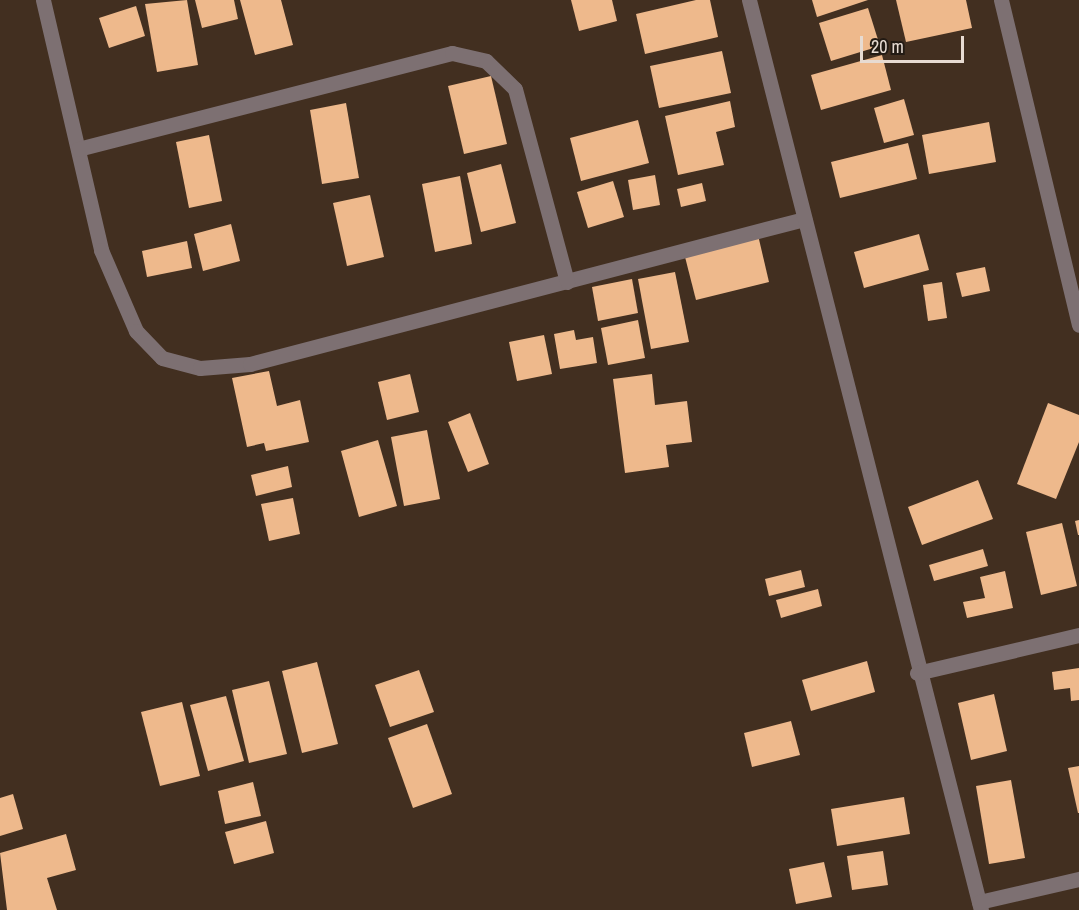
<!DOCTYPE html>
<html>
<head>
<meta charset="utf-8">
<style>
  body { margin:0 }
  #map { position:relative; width:1079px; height:910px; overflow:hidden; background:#422f20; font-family:"Archivo Narrow",sans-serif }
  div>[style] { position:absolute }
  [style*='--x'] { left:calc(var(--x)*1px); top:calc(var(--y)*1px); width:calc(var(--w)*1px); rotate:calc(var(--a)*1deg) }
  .building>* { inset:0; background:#eeb98c }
  .minor>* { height:15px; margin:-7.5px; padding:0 7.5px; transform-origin:7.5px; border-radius:7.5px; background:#7d7072 }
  span { translate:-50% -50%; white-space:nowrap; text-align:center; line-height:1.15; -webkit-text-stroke:6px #221a13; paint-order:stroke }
  .scale { position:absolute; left:860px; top:36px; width:104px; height:27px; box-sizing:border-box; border:3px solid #e7dbd2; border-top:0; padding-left:8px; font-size:18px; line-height:21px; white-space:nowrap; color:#e7dbd2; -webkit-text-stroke:4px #221a13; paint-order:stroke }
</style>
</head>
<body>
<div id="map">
  <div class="building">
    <i style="clip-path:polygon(187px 0,198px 65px,157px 72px,145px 4px)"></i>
    <i style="clip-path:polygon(195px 0,234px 0,238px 19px,202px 28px)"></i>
    <i style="clip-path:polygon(240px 0,281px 0,293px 45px,255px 55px)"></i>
    <i style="clip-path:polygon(571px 0,612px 0,617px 21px,579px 31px)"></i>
    <i style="clip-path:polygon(696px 0,710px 0,718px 37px,645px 54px,636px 14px)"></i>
    <i style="clip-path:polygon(812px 0,868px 0,817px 17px)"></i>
    <i style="clip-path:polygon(896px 0,966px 0,972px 28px,906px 42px)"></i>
    <i style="clip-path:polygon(136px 6px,145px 36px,109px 48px,99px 18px)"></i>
    <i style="clip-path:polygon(868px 8px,880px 46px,831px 61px,819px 23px)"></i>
    <i style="clip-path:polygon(722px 51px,731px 93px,659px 108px,650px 66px)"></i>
    <i style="clip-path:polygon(882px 55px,891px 90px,821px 110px,811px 75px)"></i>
    <i style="clip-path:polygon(491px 76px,507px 144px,464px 154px,448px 86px)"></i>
    <i style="clip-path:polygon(904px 99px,914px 135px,884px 143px,874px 108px)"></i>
    <i style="clip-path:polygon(730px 101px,735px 127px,716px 132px,724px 165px,678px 175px,665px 116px)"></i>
    <i style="clip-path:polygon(346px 103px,359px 178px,322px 184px,310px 110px)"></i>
    <i style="clip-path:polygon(638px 120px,649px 163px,581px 181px,570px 138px)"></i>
    <i style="clip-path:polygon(989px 122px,996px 162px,929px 174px,922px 135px)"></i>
    <i style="clip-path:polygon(209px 135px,222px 201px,189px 208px,176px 142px)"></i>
    <i style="clip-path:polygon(908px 143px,917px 179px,840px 198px,831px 162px)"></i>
    <i style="clip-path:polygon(501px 164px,516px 223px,481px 232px,467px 173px)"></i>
    <i style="clip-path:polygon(655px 175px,660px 205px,633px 210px,628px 180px)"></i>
    <i style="clip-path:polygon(460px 176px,472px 244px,435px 252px,422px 184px)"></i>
    <i style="clip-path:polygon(613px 181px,624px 217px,588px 228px,577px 192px)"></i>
    <i style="clip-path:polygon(702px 183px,706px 201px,681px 207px,677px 189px)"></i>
    <i style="clip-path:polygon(370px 195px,384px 257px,347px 266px,333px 203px)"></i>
    <i style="clip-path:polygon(231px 224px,240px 261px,203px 271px,194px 234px)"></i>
    <i style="clip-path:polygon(919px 234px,929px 270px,864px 288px,854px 252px)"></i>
    <i style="clip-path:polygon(758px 235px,769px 282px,696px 300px,684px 253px)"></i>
    <i style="clip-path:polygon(187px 241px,192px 268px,147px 277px,142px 251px)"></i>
    <i style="clip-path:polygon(985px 267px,990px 291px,962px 297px,956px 273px)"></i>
    <i style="clip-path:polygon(675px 272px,689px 342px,651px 349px,638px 279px)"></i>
    <i style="clip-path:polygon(632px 279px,638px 313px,598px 321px,592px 287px)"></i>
    <i style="clip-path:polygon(942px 282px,947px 318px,928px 321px,923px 285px)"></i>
    <i style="clip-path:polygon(638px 320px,645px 358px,608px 365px,601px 328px)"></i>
    <i style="clip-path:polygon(574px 330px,576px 340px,593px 337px,597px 363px,560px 369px,554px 334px)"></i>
    <i style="clip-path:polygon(544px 335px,552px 374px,517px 381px,509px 342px)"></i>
    <i style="clip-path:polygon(269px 371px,277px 406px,300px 400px,309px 442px,266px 451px,264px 443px,247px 447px,232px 378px)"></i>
    <i style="clip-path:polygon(410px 374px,419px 412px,387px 420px,378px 382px)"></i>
    <i style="clip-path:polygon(652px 374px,655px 405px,687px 401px,692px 442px,666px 445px,669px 467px,625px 473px,613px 379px)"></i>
    <i style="clip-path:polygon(1048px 403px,1079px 415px,1079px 442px,1056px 499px,1017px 484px)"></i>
    <i style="clip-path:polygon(470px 413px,489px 464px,468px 472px,448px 422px)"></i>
    <i style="clip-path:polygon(427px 430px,440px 499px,404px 506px,391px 437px)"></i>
    <i style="clip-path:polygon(378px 440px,397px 506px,359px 517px,341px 451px)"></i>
    <i style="clip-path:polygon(288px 466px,292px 487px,256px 496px,251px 475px)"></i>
    <i style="clip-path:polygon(978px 480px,993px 519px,922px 545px,908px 507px)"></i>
    <i style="clip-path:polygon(293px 498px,300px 534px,269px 541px,261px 504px)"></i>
    <i style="clip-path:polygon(1079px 520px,1079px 535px,1078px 535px,1075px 521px)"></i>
    <i style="clip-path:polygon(1062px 523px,1077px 586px,1041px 595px,1026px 532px)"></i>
    <i style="clip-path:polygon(983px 549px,988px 566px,934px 581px,929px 565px)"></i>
    <i style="clip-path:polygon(801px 570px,805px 587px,769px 596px,765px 579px)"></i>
    <i style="clip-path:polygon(1005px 571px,1013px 608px,967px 618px,963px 602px,985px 598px,980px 577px)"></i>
    <i style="clip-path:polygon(818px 589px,822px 606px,781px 618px,776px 600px)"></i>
    <i style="clip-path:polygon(867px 661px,875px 692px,811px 711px,802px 680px)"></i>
    <i style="clip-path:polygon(317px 662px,338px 744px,302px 753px,282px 671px)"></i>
    <i style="clip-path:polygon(1079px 668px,1079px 700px,1071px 701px,1070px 688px,1054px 690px,1052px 672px)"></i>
    <i style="clip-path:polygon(419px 670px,434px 712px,390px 727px,375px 685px)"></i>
    <i style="clip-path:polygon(269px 681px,287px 754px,249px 763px,232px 690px)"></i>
    <i style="clip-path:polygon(994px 694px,1007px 751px,971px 760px,958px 703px)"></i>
    <i style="clip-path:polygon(226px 696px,244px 761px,208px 771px,190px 705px)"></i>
    <i style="clip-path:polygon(182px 702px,200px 776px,160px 786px,141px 712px)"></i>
    <i style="clip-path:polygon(791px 721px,800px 755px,752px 767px,744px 733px)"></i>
    <i style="clip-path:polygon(427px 724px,452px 794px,413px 808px,388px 738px)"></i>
    <i style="clip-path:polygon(1079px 766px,1079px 813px,1078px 813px,1068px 768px)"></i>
    <i style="clip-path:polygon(1011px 780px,1025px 858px,989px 864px,976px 786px)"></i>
    <i style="clip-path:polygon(253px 782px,261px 816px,225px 824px,218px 791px)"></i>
    <i style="clip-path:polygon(13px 794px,23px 829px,0 836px,0 798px)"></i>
    <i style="clip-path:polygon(904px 797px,910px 834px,837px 846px,831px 809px)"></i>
    <i style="clip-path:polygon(266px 821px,274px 853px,234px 864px,225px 832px)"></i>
    <i style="clip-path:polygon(66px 834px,76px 870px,47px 878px,57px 910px,7px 910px,0 853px)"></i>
    <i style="clip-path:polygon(883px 851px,888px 885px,852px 890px,847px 856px)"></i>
    <i style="clip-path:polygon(824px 862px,832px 897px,796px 904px,789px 869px)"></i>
  </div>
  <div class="minor">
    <i style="--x:43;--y:0;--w:257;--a:76.9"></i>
    <i style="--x:101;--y:250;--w:88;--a:66.6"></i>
    <i style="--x:136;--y:331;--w:37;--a:46"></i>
    <i style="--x:162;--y:358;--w:39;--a:15"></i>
    <i style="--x:200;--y:368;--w:50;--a:-4.6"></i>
    <i style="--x:250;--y:364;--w:573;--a:-14.67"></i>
    <i style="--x:749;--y:0;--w:939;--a:75.7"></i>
    <i style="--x:1001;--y:0;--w:334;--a:76.5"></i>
    <i style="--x:78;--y:149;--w:386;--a:-14.4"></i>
    <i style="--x:452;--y:53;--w:35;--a:13"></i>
    <i style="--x:486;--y:61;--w:40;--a:44"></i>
    <i style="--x:515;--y:89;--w:200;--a:74.9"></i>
    <i style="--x:917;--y:673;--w:166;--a:-13.2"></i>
    <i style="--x:979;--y:902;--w:103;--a:-13"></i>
  </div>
  <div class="scale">20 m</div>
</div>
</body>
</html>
